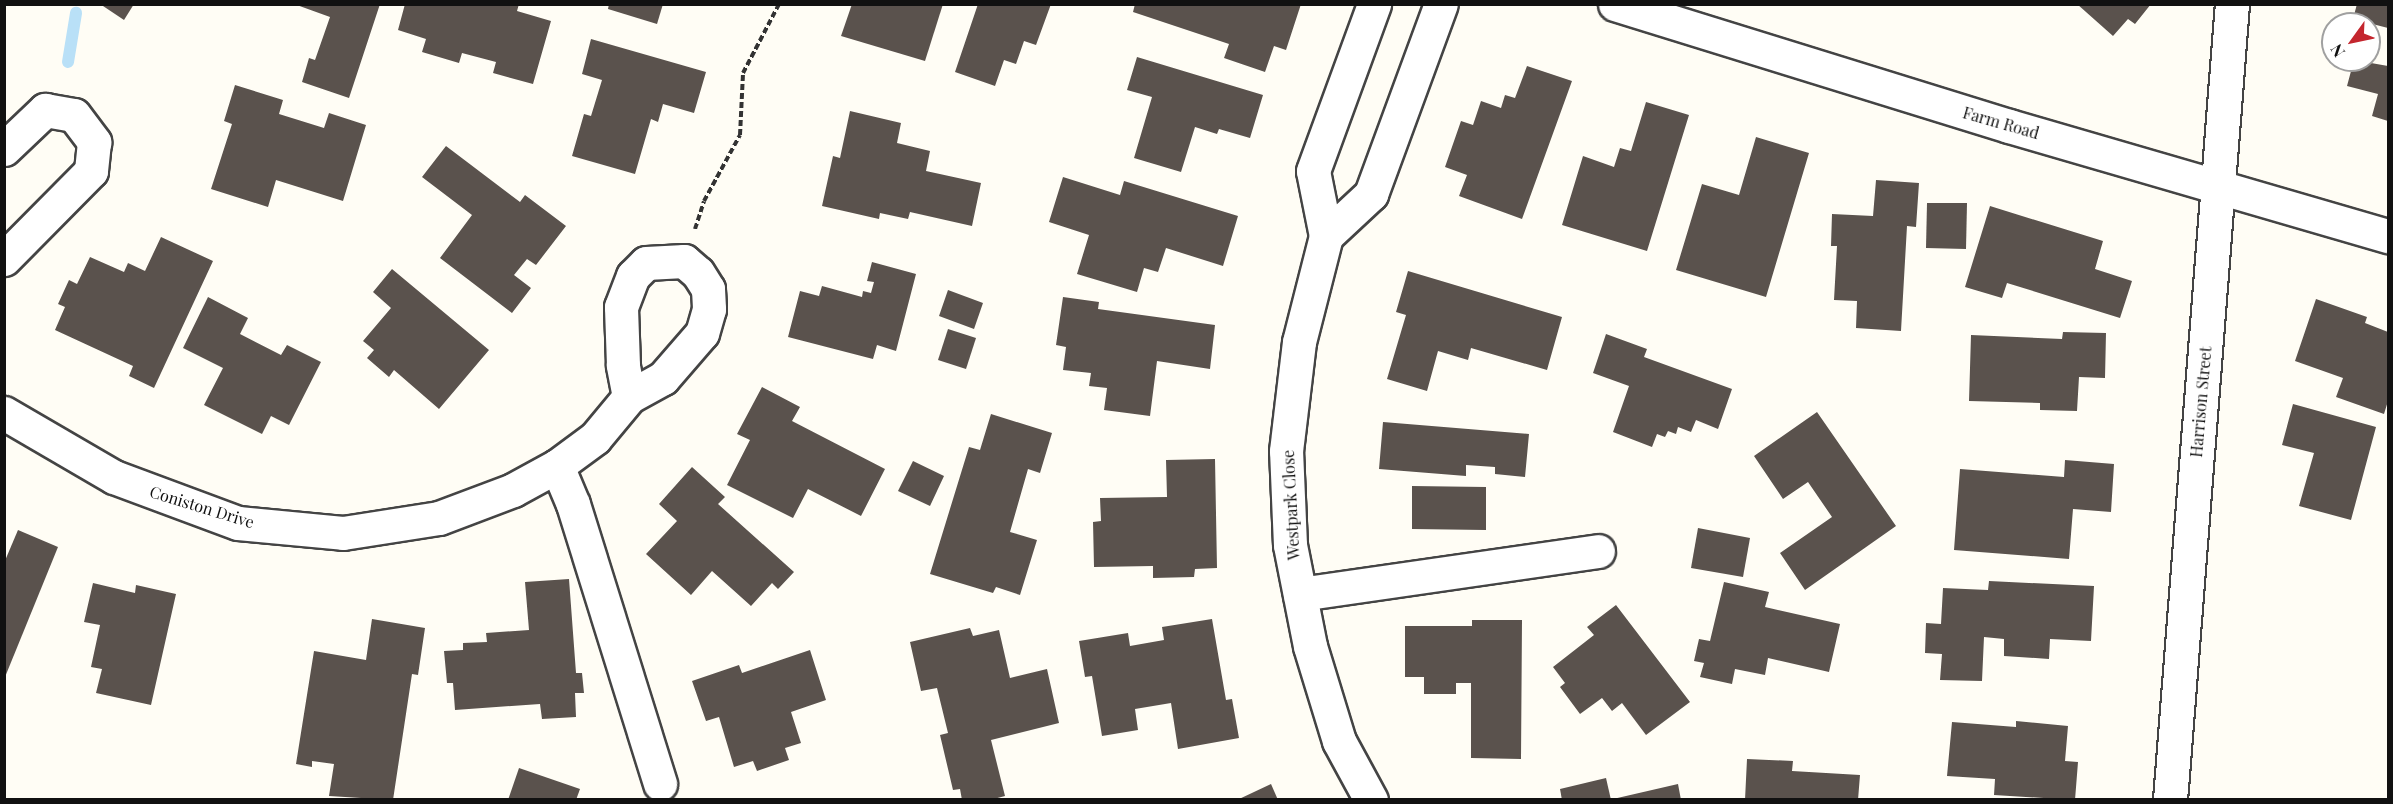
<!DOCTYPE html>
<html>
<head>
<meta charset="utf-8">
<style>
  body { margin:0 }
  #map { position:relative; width:2393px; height:804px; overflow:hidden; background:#fffdf5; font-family:"Playfair Display",serif }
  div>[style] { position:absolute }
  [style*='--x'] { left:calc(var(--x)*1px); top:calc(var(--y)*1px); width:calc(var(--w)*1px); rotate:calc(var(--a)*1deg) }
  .stream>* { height:12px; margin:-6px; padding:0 6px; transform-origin:6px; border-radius:6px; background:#b9e0f7 }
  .building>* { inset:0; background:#5a524d }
  .path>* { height:4px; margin-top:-2px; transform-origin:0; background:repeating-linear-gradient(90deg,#333 0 6px,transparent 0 9px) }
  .roads { filter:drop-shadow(2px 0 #444) drop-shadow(-2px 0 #444) drop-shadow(0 2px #444) drop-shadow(0 -2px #444) }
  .minor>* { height:33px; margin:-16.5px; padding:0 16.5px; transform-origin:16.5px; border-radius:16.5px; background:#fff }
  span { translate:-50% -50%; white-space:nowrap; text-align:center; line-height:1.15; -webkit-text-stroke:6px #fff; paint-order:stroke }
  .street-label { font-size:16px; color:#111 }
  .frame { position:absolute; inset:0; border:6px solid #111; pointer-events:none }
  .north { position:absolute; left:2321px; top:12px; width:60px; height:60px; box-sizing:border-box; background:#fff; border:2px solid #a0a0a0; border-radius:50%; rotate:237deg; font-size:16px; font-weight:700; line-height:24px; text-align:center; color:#111 }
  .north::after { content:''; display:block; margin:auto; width:21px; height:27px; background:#c4262e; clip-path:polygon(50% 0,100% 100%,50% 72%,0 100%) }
</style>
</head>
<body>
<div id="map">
  <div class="stream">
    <i style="--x:68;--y:62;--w:50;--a:-80.7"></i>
  </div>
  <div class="building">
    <i style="clip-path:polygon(100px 4px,134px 4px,124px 20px)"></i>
    <i style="clip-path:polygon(294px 4px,380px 4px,349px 98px,302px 82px,309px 58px,315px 60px,330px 17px)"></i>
    <i style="clip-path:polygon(405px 4px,519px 4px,517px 11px,551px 21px,533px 84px,493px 73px,496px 62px,462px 53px,459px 63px,422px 52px,426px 39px,398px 30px)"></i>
    <i style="clip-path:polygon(609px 4px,663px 4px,657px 24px,608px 9px)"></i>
    <i style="clip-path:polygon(852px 4px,943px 4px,925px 61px,841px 36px)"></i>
    <i style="clip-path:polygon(978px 4px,1051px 4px,1036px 45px,1024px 41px,1016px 64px,1004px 60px,995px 86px,955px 72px)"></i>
    <i style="clip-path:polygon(1135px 4px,1301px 4px,1286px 50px,1274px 46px,1265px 72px,1224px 58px,1229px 44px,1133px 12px)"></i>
    <i style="clip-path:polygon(2077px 4px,2151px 4px,2135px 24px,2128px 19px,2113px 36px)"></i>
    <i style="clip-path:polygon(2357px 4px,2388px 4px,2388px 28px,2353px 19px)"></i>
    <i style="clip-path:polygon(591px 39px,706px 72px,694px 113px,663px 104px,658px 122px,651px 119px,635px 174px,572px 156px,584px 114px,591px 116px,602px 80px,582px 74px)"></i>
    <i style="clip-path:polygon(1137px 57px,1263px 95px,1250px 138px,1219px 129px,1217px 134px,1195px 127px,1181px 172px,1134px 158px,1152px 97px,1127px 90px)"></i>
    <i style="clip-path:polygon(2354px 60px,2388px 66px,2388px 121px,2372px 116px,2378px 94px,2347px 86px)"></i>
    <i style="clip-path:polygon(1527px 66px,1572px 81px,1522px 219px,1459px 196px,1467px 175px,1445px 167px,1461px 121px,1473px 125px,1481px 101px,1501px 108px,1505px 95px,1515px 98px)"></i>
    <i style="clip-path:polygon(235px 85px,283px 100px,279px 114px,324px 128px,329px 113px,366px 125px,343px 201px,276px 180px,268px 207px,211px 189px,232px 124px,224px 121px)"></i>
    <i style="clip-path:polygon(1646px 102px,1689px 115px,1647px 251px,1562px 225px,1583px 156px,1614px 167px,1620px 148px,1631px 151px)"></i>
    <i style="clip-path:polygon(850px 111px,901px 123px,897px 143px,930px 151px,926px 171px,981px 183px,972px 226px,910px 212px,908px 219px,880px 213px,879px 219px,822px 206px,833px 156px,840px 158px)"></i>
    <i style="clip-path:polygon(1756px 137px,1809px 153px,1766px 297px,1676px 270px,1702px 184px,1739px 195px)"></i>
    <i style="clip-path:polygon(446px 146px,520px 202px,525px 195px,566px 226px,536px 265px,527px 259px,514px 275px,531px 288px,512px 313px,440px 258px,472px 215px,422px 177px)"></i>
    <i style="clip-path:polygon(1063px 177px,1120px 195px,1124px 181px,1238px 216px,1223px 266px,1166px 248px,1158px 272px,1144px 268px,1137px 292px,1077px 274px,1089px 235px,1049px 222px)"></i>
    <i style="clip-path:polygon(1876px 180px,1919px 183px,1916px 227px,1907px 226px,1901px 331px,1856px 328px,1857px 301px,1834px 300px,1837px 246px,1831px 246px,1832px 214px,1873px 216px)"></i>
    <i style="clip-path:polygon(1927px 203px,1967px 203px,1966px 249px,1926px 248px)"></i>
    <i style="clip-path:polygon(1990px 206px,2103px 241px,2095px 269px,2132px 281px,2120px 318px,2007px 283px,2002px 298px,1965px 287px)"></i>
    <i style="clip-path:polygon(161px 237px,213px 261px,154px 388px,129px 376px,133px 366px,55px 330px,65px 307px,58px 304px,69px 280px,77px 284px,90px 257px,124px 272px,128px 263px,145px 271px)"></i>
    <i style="clip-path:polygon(872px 262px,916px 274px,896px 351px,877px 345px,873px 359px,788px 337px,800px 291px,819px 296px,822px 286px,862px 297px,863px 291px,871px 293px,874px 282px,867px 281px)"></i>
    <i style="clip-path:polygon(392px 269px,489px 350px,439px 409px,394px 370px,389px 377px,367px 358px,374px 350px,363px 341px,391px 308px,373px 292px)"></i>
    <i style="clip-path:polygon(1408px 271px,1562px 317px,1547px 370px,1471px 348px,1468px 360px,1438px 351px,1427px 391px,1387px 379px,1406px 315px,1396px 312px)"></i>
    <i style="clip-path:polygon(948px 290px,983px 303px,974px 329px,939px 316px)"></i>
    <i style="clip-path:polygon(208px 297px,248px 318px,240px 334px,281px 355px,287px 345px,321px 362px,289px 425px,271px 416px,262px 434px,204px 405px,223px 368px,183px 348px)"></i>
    <i style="clip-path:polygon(1063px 297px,1099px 302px,1098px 309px,1215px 325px,1210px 369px,1157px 361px,1150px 416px,1104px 410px,1107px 388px,1089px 386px,1091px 373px,1063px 370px,1066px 347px,1056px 345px)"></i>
    <i style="clip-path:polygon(2316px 299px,2367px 317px,2365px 323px,2388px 332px,2388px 401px,2384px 414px,2336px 397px,2343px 378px,2295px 361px)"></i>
    <i style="clip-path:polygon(948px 329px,976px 338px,966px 369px,938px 360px)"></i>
    <i style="clip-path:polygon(2063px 332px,2106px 333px,2105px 378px,2079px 377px,2077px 411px,2040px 410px,2040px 403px,1969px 401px,1971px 335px,2062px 339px)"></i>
    <i style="clip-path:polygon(1606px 334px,1647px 349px,1644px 357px,1732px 389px,1718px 429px,1696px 420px,1691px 432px,1678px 427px,1676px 434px,1668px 431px,1665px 437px,1657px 434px,1652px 447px,1613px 432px,1629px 386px,1593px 373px)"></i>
    <i style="clip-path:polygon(762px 387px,800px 407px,792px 421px,885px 469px,861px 516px,808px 489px,793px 518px,727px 485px,750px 440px,737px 434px)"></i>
    <i style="clip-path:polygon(2293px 404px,2376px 427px,2351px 520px,2299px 506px,2314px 453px,2282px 445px)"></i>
    <i style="clip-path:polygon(1817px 412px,1896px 526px,1805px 590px,1780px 553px,1832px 517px,1808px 482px,1783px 499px,1754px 456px)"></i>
    <i style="clip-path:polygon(991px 414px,1052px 433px,1040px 473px,1028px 469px,1010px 532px,1037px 540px,1020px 595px,996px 587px,993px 593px,930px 574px,969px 447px,980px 450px)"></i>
    <i style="clip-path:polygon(1383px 422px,1529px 434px,1525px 477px,1495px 474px,1495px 467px,1466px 465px,1466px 476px,1379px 469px)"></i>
    <i style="clip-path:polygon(1215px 459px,1217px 568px,1195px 569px,1194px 577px,1153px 578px,1153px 566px,1094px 567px,1093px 522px,1101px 521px,1100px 498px,1167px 497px,1166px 460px)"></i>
    <i style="clip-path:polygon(2065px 460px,2114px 464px,2111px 512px,2073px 509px,2069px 559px,1954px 550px,1960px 469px,2064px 477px)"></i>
    <i style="clip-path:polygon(913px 461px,944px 476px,930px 506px,898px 491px)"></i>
    <i style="clip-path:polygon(692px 467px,725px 497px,718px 504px,794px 572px,778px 589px,772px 583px,751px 606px,712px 571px,691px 595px,646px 554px,677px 521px,659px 504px)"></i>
    <i style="clip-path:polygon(1412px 486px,1486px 487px,1486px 530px,1412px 529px)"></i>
    <i style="clip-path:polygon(1698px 528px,1750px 538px,1743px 577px,1691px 568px)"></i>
    <i style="clip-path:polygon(18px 530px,58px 547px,5px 677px,4px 563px)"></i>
    <i style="clip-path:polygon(569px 579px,576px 673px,582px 673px,584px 693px,575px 693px,576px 717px,542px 719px,540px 704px,455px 710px,453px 683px,447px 683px,444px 651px,463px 650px,463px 643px,487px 642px,486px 633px,529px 630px,525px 582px)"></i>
    <i style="clip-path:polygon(1989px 581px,2094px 586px,2091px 641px,2050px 639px,2049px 659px,2004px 656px,2004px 639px,1984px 637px,1982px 681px,1940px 680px,1942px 654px,1925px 653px,1926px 623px,1941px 624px,1943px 588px,1988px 590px)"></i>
    <i style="clip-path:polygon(1724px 582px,1769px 592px,1765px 607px,1840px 624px,1829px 672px,1768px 658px,1765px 675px,1735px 669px,1732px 684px,1700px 677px,1704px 663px,1694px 661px,1699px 639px,1710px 641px)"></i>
    <i style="clip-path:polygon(93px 583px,135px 593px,136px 585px,176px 594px,151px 705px,96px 693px,102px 669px,91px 667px,100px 625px,84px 622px)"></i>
    <i style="clip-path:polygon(1616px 605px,1690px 702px,1646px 735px,1622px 703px,1612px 711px,1602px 698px,1580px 714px,1560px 687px,1565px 683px,1553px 667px,1594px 635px,1587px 627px)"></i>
    <i style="clip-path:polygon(372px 619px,425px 628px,418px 675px,412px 674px,393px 800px,329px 796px,334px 764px,312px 761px,312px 767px,296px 764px,314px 651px,366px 660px)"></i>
    <i style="clip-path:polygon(1212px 619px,1226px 700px,1232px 699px,1239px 738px,1178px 749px,1171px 703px,1135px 709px,1138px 730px,1102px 736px,1092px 676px,1085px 677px,1079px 641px,1128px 633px,1130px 646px,1164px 640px,1162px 627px)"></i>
    <i style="clip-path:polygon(1472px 620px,1522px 620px,1521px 759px,1471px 758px,1471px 683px,1456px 683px,1456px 694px,1424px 694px,1424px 677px,1405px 677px,1405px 626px,1472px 626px)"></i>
    <i style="clip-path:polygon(970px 628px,973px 636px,999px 630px,1010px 678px,1047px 669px,1059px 723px,991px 740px,1005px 796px,990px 800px,962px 800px,960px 789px,953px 790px,940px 735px,948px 733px,937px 688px,921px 691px,910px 642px)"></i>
    <i style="clip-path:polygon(810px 650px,826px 700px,791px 712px,801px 743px,785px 748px,789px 760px,757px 771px,753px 761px,734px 767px,719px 717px,706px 721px,692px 681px,739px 665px,742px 673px)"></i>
    <i style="clip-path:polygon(2016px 721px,2068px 726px,2065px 761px,2078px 762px,2075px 800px,1994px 795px,1995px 779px,1947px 776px,1952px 722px,2016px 727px)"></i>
    <i style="clip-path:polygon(1747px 759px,1793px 761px,1792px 771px,1860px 775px,1858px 800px,1745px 800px)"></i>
    <i style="clip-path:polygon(519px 768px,580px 789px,576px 800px,508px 800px)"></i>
    <i style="clip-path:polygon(1606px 778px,1611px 800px,1562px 800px,1560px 789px)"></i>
    <i style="clip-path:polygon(1271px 784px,1278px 800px,1237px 800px)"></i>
    <i style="clip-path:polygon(1678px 784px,1681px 800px,1613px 800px,1613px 799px)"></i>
  </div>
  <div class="path">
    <i style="--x:695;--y:229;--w:29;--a:-72"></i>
    <i style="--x:704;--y:201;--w:75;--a:-61.4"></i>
    <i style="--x:740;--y:135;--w:62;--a:-87.2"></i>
    <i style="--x:743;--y:73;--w:78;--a:-62.4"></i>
  </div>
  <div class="roads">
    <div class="minor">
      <i style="--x:1615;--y:4;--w:412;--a:17.2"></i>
      <i style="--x:2009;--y:126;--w:395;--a:16.2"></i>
      <i style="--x:4;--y:149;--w:57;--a:-43.6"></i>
      <i style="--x:45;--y:110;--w:29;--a:10"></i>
      <i style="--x:74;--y:115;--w:34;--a:53"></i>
      <i style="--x:94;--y:142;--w:29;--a:96"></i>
      <i style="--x:91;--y:171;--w:124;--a:134.7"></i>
      <i style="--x:1326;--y:236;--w:62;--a:-43"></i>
      <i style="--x:1371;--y:194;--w:202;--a:-69.8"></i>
      <i style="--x:4;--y:413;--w:127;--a:30.2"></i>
      <i style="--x:114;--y:477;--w:132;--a:20.4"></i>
      <i style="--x:238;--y:523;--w:105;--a:5.4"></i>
      <i style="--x:343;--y:533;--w:97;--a:-8.9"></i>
      <i style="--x:439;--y:518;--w:79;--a:-20.7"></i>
      <i style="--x:513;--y:490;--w:50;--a:-28.6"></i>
      <i style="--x:557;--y:466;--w:47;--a:-36.4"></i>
      <i style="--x:595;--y:438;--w:53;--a:-50.3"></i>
      <i style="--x:629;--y:397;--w:33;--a:-101"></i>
      <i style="--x:623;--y:365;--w:58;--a:-92"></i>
      <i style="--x:621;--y:307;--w:33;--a:-69"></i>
      <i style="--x:633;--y:276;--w:18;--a:-45"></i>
      <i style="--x:646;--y:263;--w:38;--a:-3"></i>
      <i style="--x:684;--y:261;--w:18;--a:41"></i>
      <i style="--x:698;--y:273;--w:19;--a:58"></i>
      <i style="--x:708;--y:289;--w:20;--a:87"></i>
      <i style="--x:709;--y:309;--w:25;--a:106"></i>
      <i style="--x:702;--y:333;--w:60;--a:130.9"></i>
      <i style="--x:663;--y:378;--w:39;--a:151"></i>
      <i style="--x:557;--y:466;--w:41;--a:67.2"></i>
      <i style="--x:573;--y:504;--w:293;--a:72.7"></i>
      <i style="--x:1300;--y:594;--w:301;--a:-8.2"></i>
      <i style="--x:1371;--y:800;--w:67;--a:-118.5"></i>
      <i style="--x:1339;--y:741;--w:99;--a:-107"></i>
      <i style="--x:1310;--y:646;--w:103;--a:-101.2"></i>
      <i style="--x:1290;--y:545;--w:94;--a:-92.4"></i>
      <i style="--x:1286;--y:451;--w:110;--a:-83.2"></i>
      <i style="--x:1299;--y:342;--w:109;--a:-75.7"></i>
      <i style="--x:1326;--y:236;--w:66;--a:-101.3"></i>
      <i style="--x:1313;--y:171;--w:178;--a:-69.9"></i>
      <i style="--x:2170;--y:800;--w:798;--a:-85.55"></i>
    </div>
  </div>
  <div class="street-label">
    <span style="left:2001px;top:123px;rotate:16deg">Farm Road</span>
    <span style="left:2201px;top:402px;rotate:-85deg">Harrison Street</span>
    <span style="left:1291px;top:505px;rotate:-93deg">Westpark Close</span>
    <span style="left:202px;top:507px;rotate:17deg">Coniston Drive</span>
  </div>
  <div class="frame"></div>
  <div class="north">N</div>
</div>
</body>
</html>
